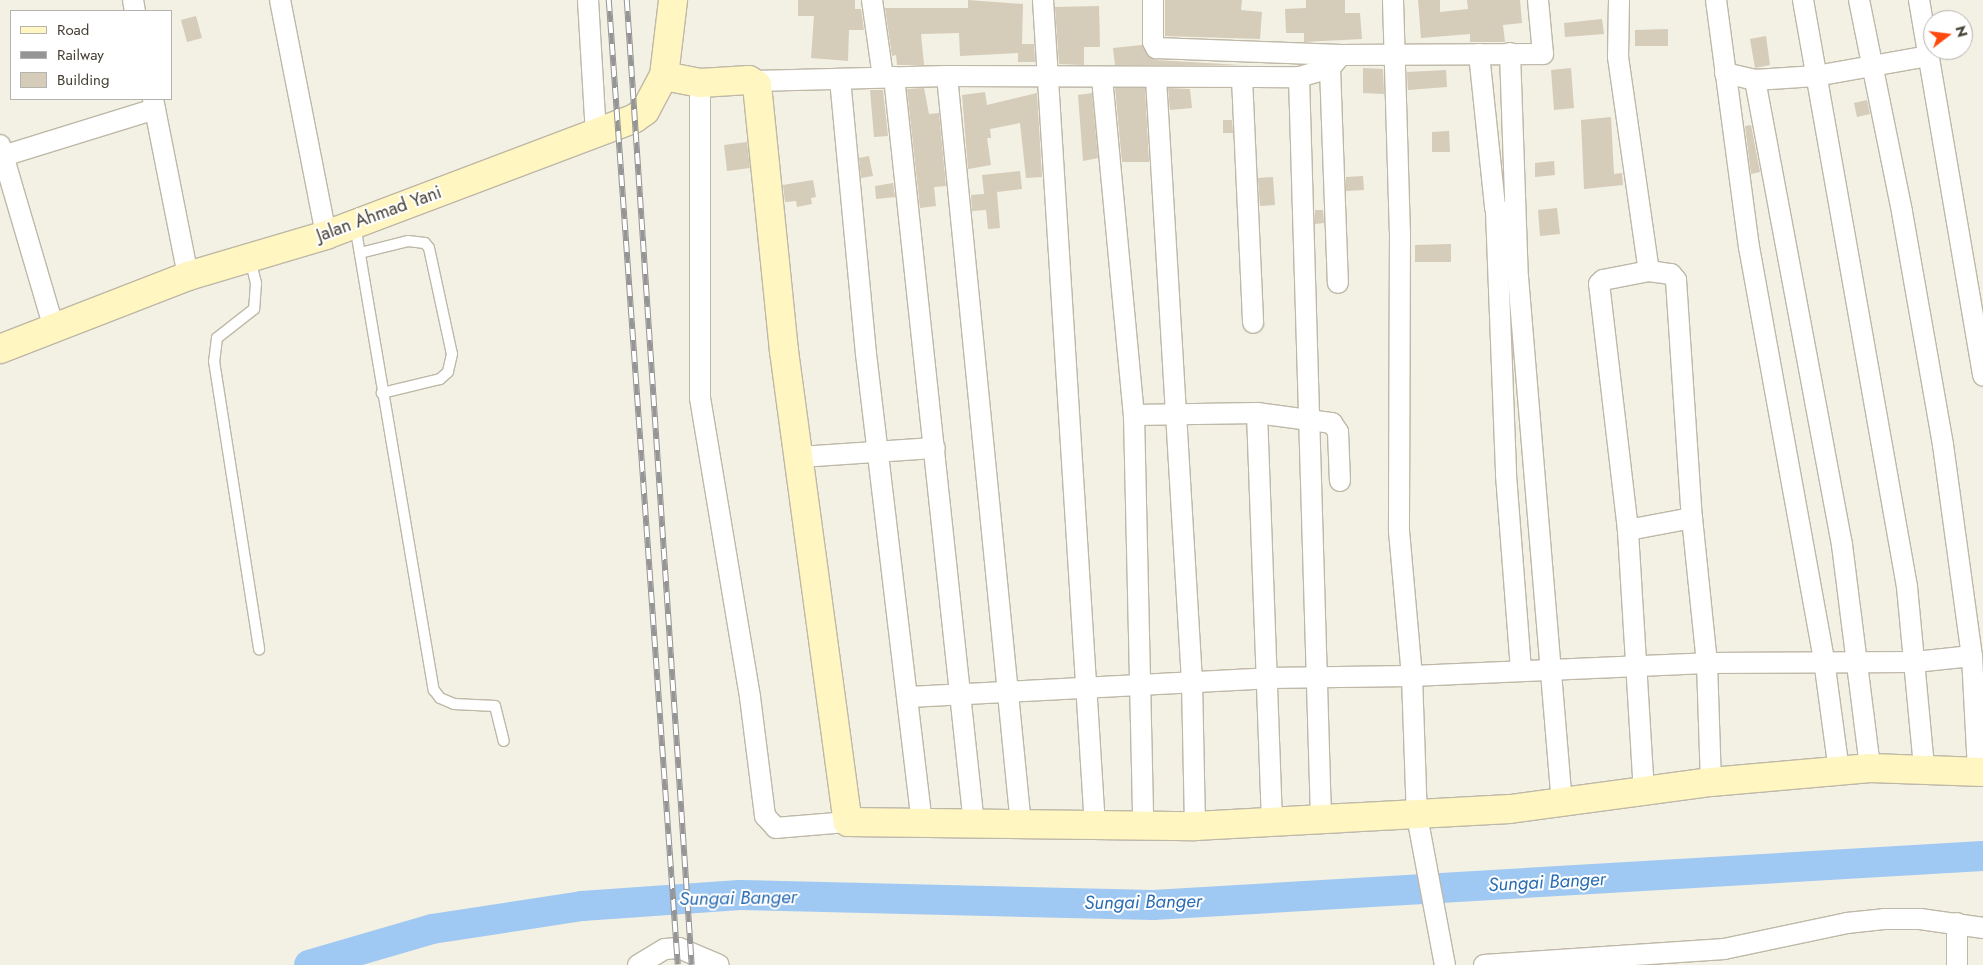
<!DOCTYPE html>
<html>
<head>
<meta charset="utf-8">
<style>
  body { margin:0 }
  #map { position:relative; width:1983px; height:965px; overflow:hidden; background:#f3f0e4; font-family:Jost,sans-serif }
  div>[style] { position:absolute }
  [style*='--x'] { left:calc(var(--x)*1px); top:calc(var(--y)*1px); width:calc(var(--w)*1px); rotate:calc(var(--a)*1deg) }
  .river>* { height:30px; margin:-15px; padding:0 15px; transform-origin:15px; border-radius:15px; background:#9fc8f2 }
  .building>* { inset:0; background:#d5ccba }
  .roads { filter:drop-shadow(1px 0 #beb8a7) drop-shadow(-1px 0 #beb8a7) drop-shadow(0 1px #beb8a7) drop-shadow(0 -1px #beb8a7) }
  .lane>* { height:10px; margin:-5px; padding:0 5px; transform-origin:5px; border-radius:5px; background:#fff }
  .street>* { height:20px; margin:-10px; padding:0 10px; transform-origin:10px; border-radius:10px; background:#fff }
  .secondary>* { height:28px; margin:-14px; padding:0 14px; transform-origin:14px; border-radius:14px; background:#fff6c2 }
  .rail>* { height:5.5px; margin-top:-2.75px; transform-origin:0; background:repeating-linear-gradient(90deg,#fff 0 11px,#959595 0 22px); box-sizing:border-box; border-block:1px solid #959595 }
  span { translate:-50% -50%; white-space:nowrap; text-align:center; line-height:1.15; -webkit-text-stroke:4px #fff; paint-order:stroke }
  .street-label { font-size:18px; color:#454034 }
  .water-label { font-size:19px; color:#2b6db3; font-style:italic }
  .legend { position:absolute; left:10px; top:10px; width:162px; height:90px; box-sizing:border-box; background:#fff; border:1px solid #b5b3ae; margin:0; padding:6px 9px; list-style:none; font-size:15px; color:#454034 }
  .legend li { display:flex; align-items:center; gap:10px; height:25px }
  .legend b { width:25px; border:1px solid #b5b3ae }
  .north { position:absolute; left:1923px; top:10px; width:50px; height:50px; box-sizing:border-box; background:#fff; border:1px solid #b5b3ae; border-radius:50%; rotate:75deg; font-size:14px; font-weight:700; line-height:20px; text-align:center; color:#454034 }
  .north::after { content:''; display:block; margin:auto; width:18px; height:22px; background:#ff490f; clip-path:polygon(50% 0,100% 100%,50% 72%,0 100%) }
</style>
</head>
<body>
<div id="map">
  <div class="river">
    <i style="--x:309;--y:965;--w:128;--a:-16.3"></i>
    <i style="--x:432;--y:929;--w:152;--a:-8.7"></i>
    <i style="--x:582;--y:906;--w:158;--a:-4"></i>
    <i style="--x:740;--y:895;--w:413;--a:1.4"></i>
    <i style="--x:1153;--y:905;--w:831;--a:-3.38"></i>
  </div>
  <div class="building">
    <i style="clip-path:polygon(798px 0,855px 0,855px 9px,861px 9px,864px 30px,849px 30px,848px 61px,811px 58px,814px 16px,798px 16px)"></i>
    <i style="clip-path:polygon(968px 0,1023px 4px,1022px 44px,1034px 44px,1035px 62px,1018px 62px,1018px 53px,960px 56px,959px 33px,921px 34px,924px 65px,897px 65px,896px 55px,892px 56px,885px 8px,968px 8px)"></i>
    <i style="clip-path:polygon(1165px 0,1242px 0,1241px 10px,1262px 12px,1260px 39px,1165px 36px)"></i>
    <i style="clip-path:polygon(1306px 0,1345px 0,1345px 13px,1360px 13px,1362px 39px,1304px 42px,1304px 33px,1286px 33px,1285px 9px,1306px 8px)"></i>
    <i style="clip-path:polygon(1418px 0,1440px 0,1440px 12px,1468px 9px,1467px 0,1520px 0,1522px 23px,1503px 25px,1505px 42px,1470px 42px,1470px 34px,1421px 38px)"></i>
    <i style="clip-path:polygon(1099px 6px,1100px 47px,1084px 47px,1084px 65px,1059px 64px,1055px 7px)"></i>
    <i style="clip-path:polygon(196px 16px,202px 38px,187px 42px,181px 20px)"></i>
    <i style="clip-path:polygon(1602px 19px,1604px 34px,1565px 37px,1564px 23px)"></i>
    <i style="clip-path:polygon(1668px 29px,1668px 46px,1635px 46px,1635px 30px)"></i>
    <i style="clip-path:polygon(1766px 36px,1770px 65px,1755px 68px,1750px 39px)"></i>
    <i style="clip-path:polygon(1142px 45px,1155px 60px,1241px 65px,1115px 65px,1113px 48px)"></i>
    <i style="clip-path:polygon(1363px 68px,1383px 69px,1384px 94px,1363px 93px)"></i>
    <i style="clip-path:polygon(1571px 68px,1574px 108px,1554px 110px,1551px 70px)"></i>
    <i style="clip-path:polygon(1446px 70px,1447px 87px,1408px 90px,1407px 72px)"></i>
    <i style="clip-path:polygon(924px 88px,929px 114px,939px 113px,946px 186px,934px 187px,936px 206px,920px 208px,907px 89px)"></i>
    <i style="clip-path:polygon(1115px 88px,1145px 88px,1149px 162px,1122px 162px)"></i>
    <i style="clip-path:polygon(1168px 88px,1190px 89px,1192px 108px,1170px 110px)"></i>
    <i style="clip-path:polygon(870px 90px,883px 90px,888px 136px,874px 137px)"></i>
    <i style="clip-path:polygon(985px 92px,987px 105px,1037px 93px,1042px 177px,1026px 178px,1020px 123px,990px 129px,991px 138px,987px 138px,991px 165px,968px 169px,962px 95px)"></i>
    <i style="clip-path:polygon(1092px 93px,1098px 158px,1083px 161px,1078px 95px)"></i>
    <i style="clip-path:polygon(1867px 100px,1870px 114px,1857px 117px,1854px 103px)"></i>
    <i style="clip-path:polygon(1611px 117px,1614px 174px,1622px 173px,1623px 185px,1584px 189px,1581px 120px)"></i>
    <i style="clip-path:polygon(1223px 120px,1232px 120px,1233px 133px,1223px 133px)"></i>
    <i style="clip-path:polygon(1751px 125px,1760px 172px,1751px 174px,1745px 126px)"></i>
    <i style="clip-path:polygon(1449px 131px,1450px 152px,1432px 152px,1432px 132px)"></i>
    <i style="clip-path:polygon(747px 142px,750px 168px,727px 171px,724px 145px)"></i>
    <i style="clip-path:polygon(869px 156px,873px 176px,861px 178px,859px 158px)"></i>
    <i style="clip-path:polygon(1554px 161px,1555px 175px,1535px 177px,1535px 163px)"></i>
    <i style="clip-path:polygon(1020px 171px,1022px 189px,997px 192px,1000px 228px,988px 229px,986px 210px,972px 211px,971px 195px,984px 194px,982px 175px)"></i>
    <i style="clip-path:polygon(1363px 176px,1364px 190px,1346px 191px,1346px 177px)"></i>
    <i style="clip-path:polygon(1273px 177px,1275px 205px,1260px 206px,1258px 178px)"></i>
    <i style="clip-path:polygon(813px 180px,816px 197px,811px 198px,812px 204px,797px 207px,796px 201px,785px 202px,783px 185px)"></i>
    <i style="clip-path:polygon(893px 183px,895px 197px,876px 199px,875px 186px)"></i>
    <i style="clip-path:polygon(1557px 208px,1560px 234px,1540px 236px,1538px 210px)"></i>
    <i style="clip-path:polygon(1315px 210px,1323px 210px,1324px 223px,1315px 224px)"></i>
    <i style="clip-path:polygon(1451px 244px,1451px 262px,1415px 262px,1415px 245px)"></i>
  </div>
  <div class="roads">
    <div class="lane">
      <i style="--x:355;--y:225;--w:472;--a:80.4"></i>
      <i style="--x:434;--y:690;--w:10;--a:53"></i>
      <i style="--x:440;--y:698;--w:15;--a:23"></i>
      <i style="--x:454;--y:704;--w:41;--a:2.8"></i>
      <i style="--x:495;--y:706;--w:36;--a:76"></i>
      <i style="--x:360;--y:253;--w:49;--a:-14"></i>
      <i style="--x:408;--y:241;--w:17;--a:7"></i>
      <i style="--x:425;--y:243;--w:6;--a:51"></i>
      <i style="--x:429;--y:248;--w:108;--a:77.8"></i>
      <i style="--x:452;--y:354;--w:18;--a:103"></i>
      <i style="--x:448;--y:372;--w:11;--a:139"></i>
      <i style="--x:440;--y:379;--w:60;--a:166.4"></i>
      <i style="--x:250;--y:259;--w:25;--a:76"></i>
      <i style="--x:256;--y:283;--w:26;--a:94"></i>
      <i style="--x:254;--y:309;--w:47;--a:141.9"></i>
      <i style="--x:217;--y:338;--w:23;--a:97"></i>
      <i style="--x:214;--y:361;--w:292;--a:81.1"></i>
    </div>
    <div class="street">
      <i style="--x:133;--y:0;--w:11;--a:80"></i>
      <i style="--x:280;--y:0;--w:239;--a:78.9"></i>
      <i style="--x:588;--y:0;--w:134;--a:86.6"></i>
      <i style="--x:872;--y:0;--w:78;--a:81.9"></i>
      <i style="--x:1043;--y:0;--w:828;--a:86.4"></i>
      <i style="--x:1153;--y:0;--w:42;--a:90"></i>
      <i style="--x:1153;--y:42;--w:7;--a:63"></i>
      <i style="--x:1156;--y:48;--w:185;--a:2.2"></i>
      <i style="--x:1393;--y:0;--w:231;--a:88.3"></i>
      <i style="--x:1400;--y:231;--w:300;--a:90.2"></i>
      <i style="--x:1399;--y:531;--w:146;--a:84.9"></i>
      <i style="--x:1412;--y:676;--w:140;--a:88"></i>
      <i style="--x:1417;--y:816;--w:152;--a:79.4"></i>
      <i style="--x:1619;--y:0;--w:57;--a:91"></i>
      <i style="--x:1618;--y:57;--w:216;--a:81.8"></i>
      <i style="--x:1716;--y:0;--w:249;--a:82.4"></i>
      <i style="--x:1749;--y:247;--w:420;--a:79.7"></i>
      <i style="--x:1824;--y:660;--w:112;--a:82.3"></i>
      <i style="--x:1803;--y:0;--w:596;--a:79.95"></i>
      <i style="--x:1907;--y:587;--w:182;--a:84.6"></i>
      <i style="--x:1859;--y:0;--w:216;--a:78.5"></i>
      <i style="--x:1902;--y:212;--w:237;--a:80"></i>
      <i style="--x:1943;--y:445;--w:213;--a:82.2"></i>
      <i style="--x:1972;--y:656;--w:115;--a:87"></i>
      <i style="--x:1919;--y:0;--w:381;--a:80.3"></i>
      <i style="--x:1510;--y:53;--w:224;--a:88"></i>
      <i style="--x:1518;--y:277;--w:529;--a:85.23"></i>
      <i style="--x:1479;--y:54;--w:154;--a:84"></i>
      <i style="--x:1495;--y:207;--w:4;--a:76"></i>
      <i style="--x:1496;--y:211;--w:12;--a:9"></i>
      <i style="--x:1330;--y:68;--w:215;--a:87.9"></i>
      <i style="--x:1725;--y:73;--w:31;--a:13"></i>
      <i style="--x:1755;--y:80;--w:61;--a:-3.8"></i>
      <i style="--x:1816;--y:76;--w:114;--a:-10.1"></i>
      <i style="--x:947;--y:76;--w:753;--a:84.36"></i>
      <i style="--x:894;--y:77;--w:751;--a:83.89"></i>
      <i style="--x:1299;--y:77;--w:743;--a:88.3"></i>
      <i style="--x:1102;--y:78;--w:339;--a:84.6"></i>
      <i style="--x:1134;--y:415;--w:411;--a:88.7"></i>
      <i style="--x:1242;--y:78;--w:245;--a:87.4"></i>
      <i style="--x:840;--y:79;--w:276;--a:84.6"></i>
      <i style="--x:866;--y:354;--w:472;--a:83.2"></i>
      <i style="--x:1156;--y:79;--w:604;--a:86.58"></i>
      <i style="--x:1192;--y:682;--w:144;--a:88.8"></i>
      <i style="--x:1755;--y:80;--w:473;--a:79.4"></i>
      <i style="--x:1842;--y:545;--w:225;--a:82.8"></i>
      <i style="--x:755;--y:81;--w:192;--a:-1.5"></i>
      <i style="--x:947;--y:76;--w:352;--a:0.2"></i>
      <i style="--x:1299;--y:77;--w:32;--a:-16"></i>
      <i style="--x:1330;--y:68;--w:17;--a:-50"></i>
      <i style="--x:1341;--y:55;--w:202;--a:-0.3"></i>
      <i style="--x:1543;--y:54;--w:54;--a:-95.3"></i>
      <i style="--x:700;--y:83;--w:315;--a:90"></i>
      <i style="--x:700;--y:398;--w:303;--a:80.5"></i>
      <i style="--x:750;--y:697;--w:120;--a:82.8"></i>
      <i style="--x:765;--y:816;--w:16;--a:47"></i>
      <i style="--x:776;--y:828;--w:72;--a:-4.8"></i>
      <i style="--x:153;--y:99;--w:180;--a:78.8"></i>
      <i style="--x:0;--y:145;--w:192;--a:73.6"></i>
      <i style="--x:0;--y:157;--w:162;--a:-17.2"></i>
      <i style="--x:1496;--y:211;--w:264;--a:87.8"></i>
      <i style="--x:1506;--y:475;--w:195;--a:85.6"></i>
      <i style="--x:1257;--y:413;--w:410;--a:87.9"></i>
      <i style="--x:1134;--y:415;--w:123;--a:-0.9"></i>
      <i style="--x:1257;--y:413;--w:76;--a:7.6"></i>
      <i style="--x:1332;--y:423;--w:11;--a:56"></i>
      <i style="--x:1338;--y:432;--w:49;--a:87.7"></i>
      <i style="--x:799;--y:457;--w:136;--a:-3.8"></i>
      <i style="--x:1628;--y:530;--w:65;--a:-10.6"></i>
      <i style="--x:909;--y:697;--w:360;--a:-3"></i>
      <i style="--x:1268;--y:678;--w:144;--a:-0.8"></i>
      <i style="--x:1412;--y:676;--w:295;--a:-2.5"></i>
      <i style="--x:1707;--y:663;--w:208;--a:-0.3"></i>
      <i style="--x:1915;--y:662;--w:57;--a:-6"></i>
      <i style="--x:1644;--y:793;--w:263;--a:-93.5"></i>
      <i style="--x:1628;--y:530;--w:248;--a:-96.7"></i>
      <i style="--x:1599;--y:284;--w:6;--a:-45"></i>
      <i style="--x:1603;--y:280;--w:47;--a:-11.1"></i>
      <i style="--x:1649;--y:271;--w:22;--a:8"></i>
      <i style="--x:1671;--y:274;--w:8;--a:50"></i>
      <i style="--x:1676;--y:280;--w:239;--a:86.2"></i>
      <i style="--x:1692;--y:518;--w:146;--a:84.1"></i>
      <i style="--x:1707;--y:663;--w:119;--a:88.1"></i>
      <i style="--x:1957;--y:923;--w:42;--a:90"></i>
      <i style="--x:638;--y:965;--w:31;--a:-31"></i>
      <i style="--x:665;--y:949;--w:14;--a:-4"></i>
      <i style="--x:679;--y:948;--w:43;--a:23"></i>
      <i style="--x:1484;--y:965;--w:241;--a:-3.8"></i>
      <i style="--x:1724;--y:949;--w:126;--a:-11.9"></i>
      <i style="--x:1847;--y:923;--w:37;--a:-6"></i>
      <i style="--x:1884;--y:919;--w:36;--a:0"></i>
      <i style="--x:1920;--y:919;--w:64;--a:8.1"></i>
    </div>
    <div class="secondary">
      <i style="--x:664;--y:76;--w:37;--a:11"></i>
      <i style="--x:700;--y:83;--w:49;--a:-3.5"></i>
      <i style="--x:749;--y:80;--w:9;--a:32"></i>
      <i style="--x:757;--y:85;--w:267;--a:84.2"></i>
      <i style="--x:784;--y:351;--w:475;--a:82.3"></i>
      <i style="--x:848;--y:822;--w:347;--a:0.7"></i>
      <i style="--x:1195;--y:826;--w:315;--a:-3.1"></i>
      <i style="--x:1510;--y:809;--w:203;--a:-7.7"></i>
      <i style="--x:1711;--y:782;--w:160;--a:-5"></i>
      <i style="--x:1870;--y:768;--w:113;--a:2"></i>
      <i style="--x:0;--y:349;--w:202;--a:-21.2"></i>
      <i style="--x:188;--y:276;--w:144;--a:-16.5"></i>
      <i style="--x:326;--y:235;--w:330;--a:-20.7"></i>
      <i style="--x:635;--y:118;--w:12;--a:-35"></i>
      <i style="--x:645;--y:111;--w:40;--a:-62"></i>
      <i style="--x:664;--y:76;--w:77;--a:-83.2"></i>
    </div>
  </div>
  <div class="rail">
    <i style="--x:609;--y:0;--w:967;--a:85.91"></i>
    <i style="--x:627;--y:0;--w:967;--a:86.15"></i>
  </div>
  <div class="street-label">
    <span style="left:379px;top:214px;rotate:-20deg">Jalan Ahmad Yani</span>
  </div>
  <div class="water-label">
    <span style="left:1547px;top:882px;rotate:-3deg">Sungai Banger</span>
    <span style="left:738px;top:898px;rotate:-1deg">Sungai Banger</span>
    <span style="left:1143px;top:902px;rotate:-1deg">Sungai Banger</span>
  </div>
  <ul class="legend">
  <li><b style="height:6px;background:#fff6c2"></b>Road</li>
  <li><b style="height:6px;background:#959595"></b>Railway</li>
  <li><b style="height:14px;background:#d5ccba"></b>Building</li>
  </ul>
  <div class="north">N</div>
</div>
</body>
</html>
